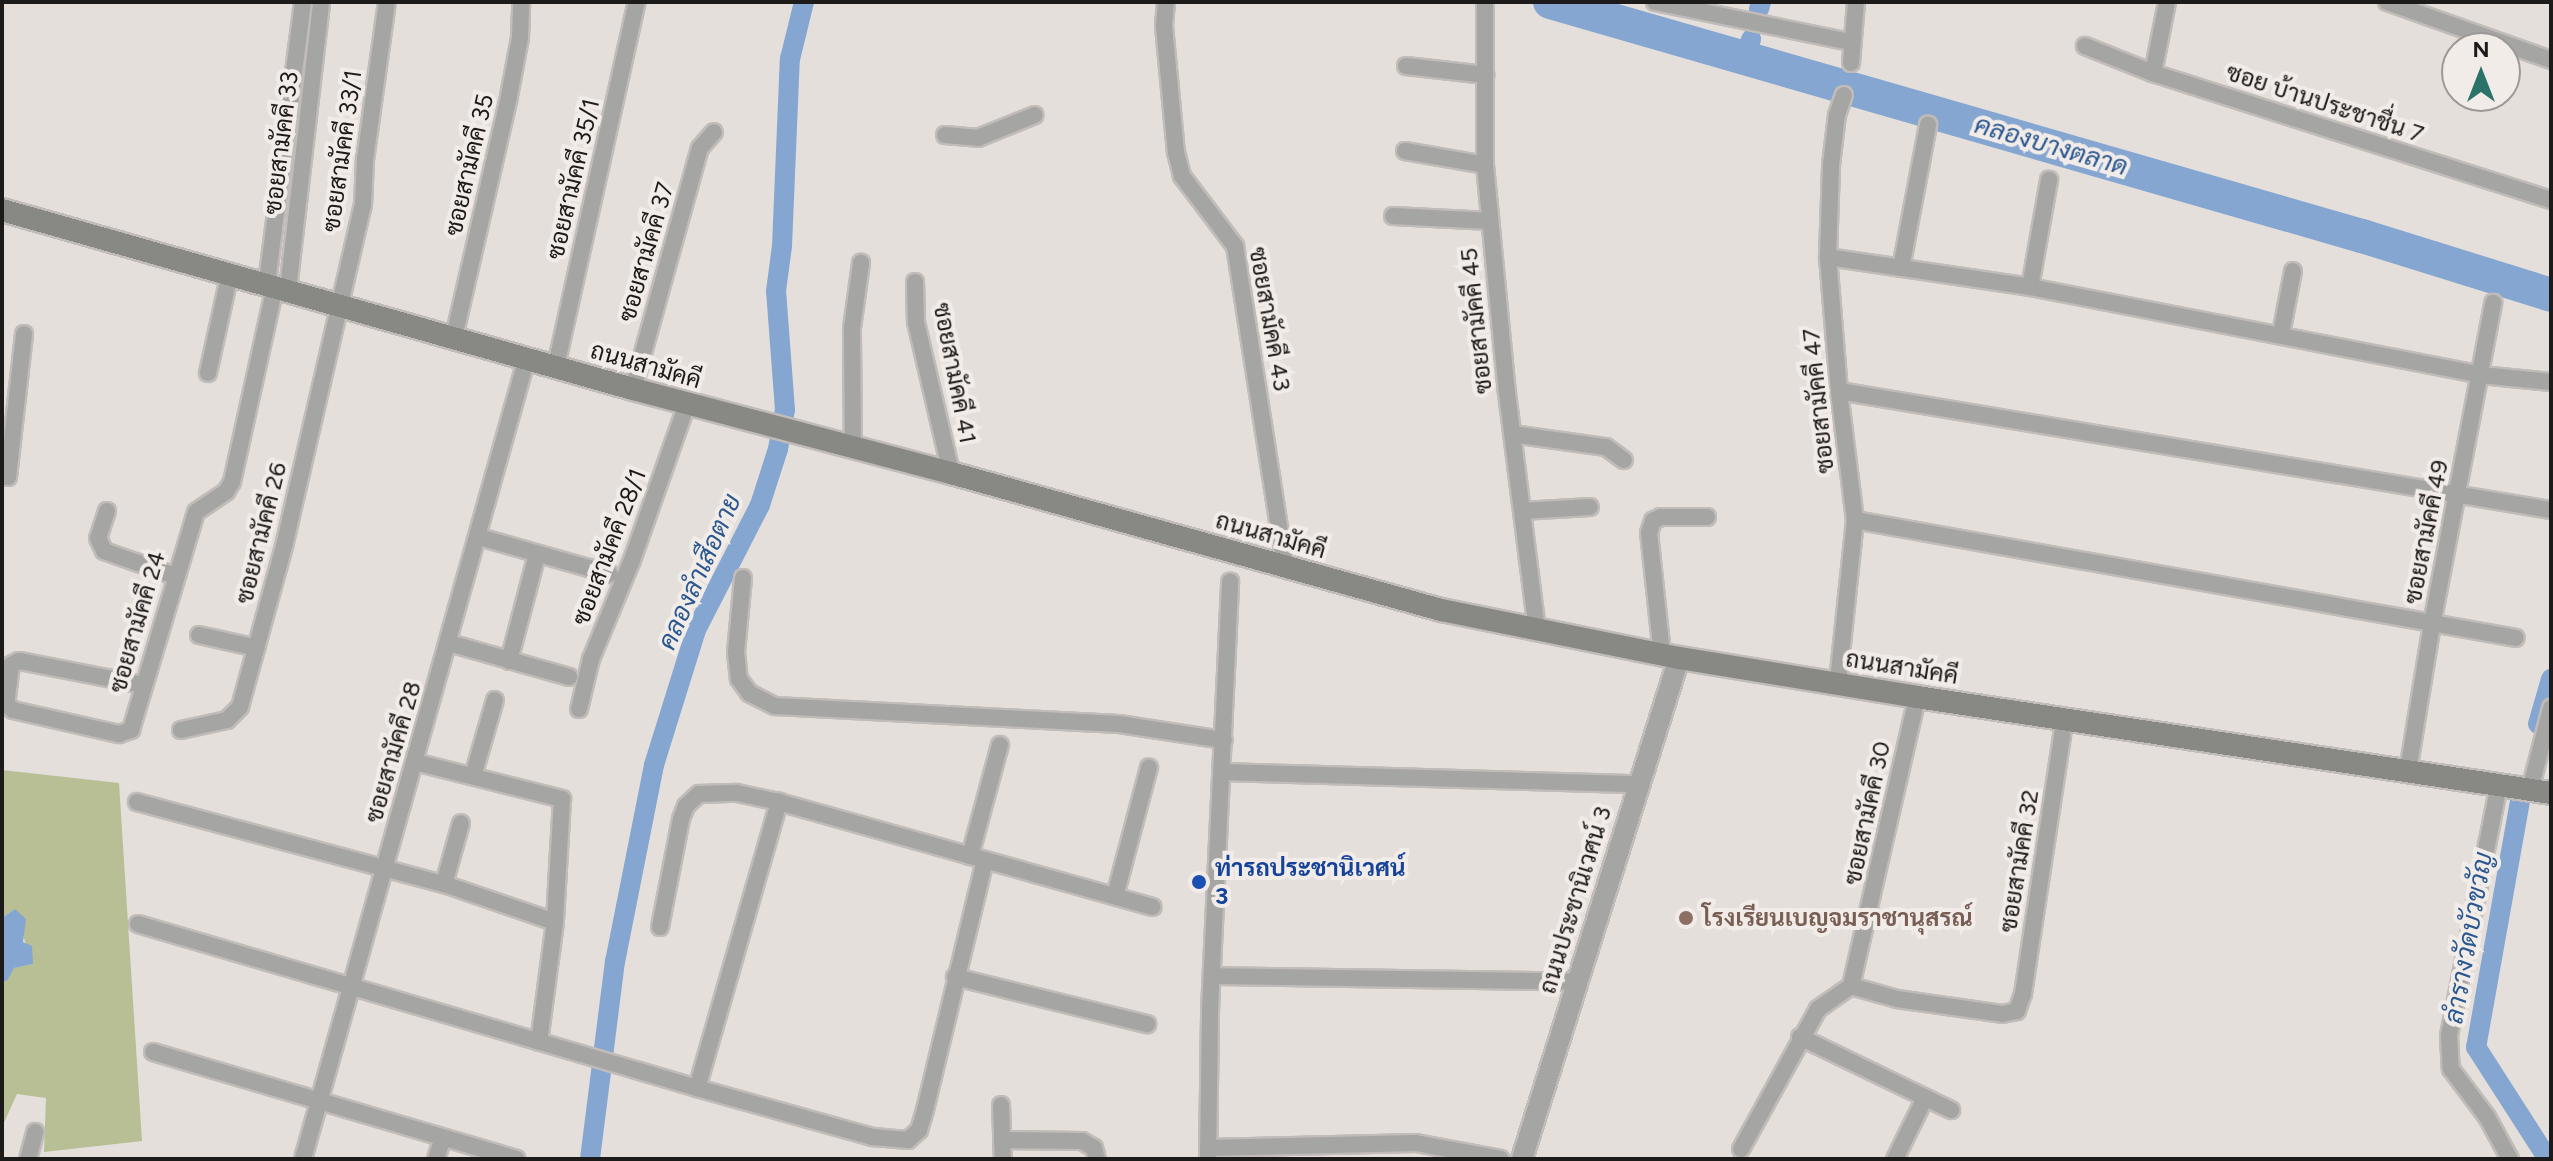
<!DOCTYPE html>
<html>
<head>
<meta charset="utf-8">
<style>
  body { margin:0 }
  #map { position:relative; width:2553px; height:1161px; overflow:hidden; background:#e5dfdc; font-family:Figtree,Sarabun,sans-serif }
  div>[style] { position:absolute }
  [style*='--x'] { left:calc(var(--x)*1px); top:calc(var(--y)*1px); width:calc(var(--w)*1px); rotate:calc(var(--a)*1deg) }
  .green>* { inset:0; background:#b8bf95 }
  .water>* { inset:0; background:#84a6d1 }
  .canal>* { height:20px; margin:-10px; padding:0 10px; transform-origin:10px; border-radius:10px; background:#84a6d1 }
  .river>* { height:34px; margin:-17px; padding:0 17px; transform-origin:17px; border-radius:17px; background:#84a6d1 }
  .roads { filter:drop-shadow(2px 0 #c1bcb9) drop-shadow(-2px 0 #c1bcb9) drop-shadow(0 2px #c1bcb9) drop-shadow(0 -2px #c1bcb9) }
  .minor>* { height:16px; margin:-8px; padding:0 8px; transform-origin:8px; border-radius:8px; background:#a5a5a3 }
  .tertiary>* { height:20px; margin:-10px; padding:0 10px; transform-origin:10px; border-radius:10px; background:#a5a5a3 }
  .secondary>* { height:22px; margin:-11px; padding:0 11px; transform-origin:11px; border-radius:11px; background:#888885 }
  .dots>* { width:22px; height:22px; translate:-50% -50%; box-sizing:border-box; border:4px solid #f2ece9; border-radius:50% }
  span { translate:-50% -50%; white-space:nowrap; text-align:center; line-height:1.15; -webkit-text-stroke:8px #f2ece9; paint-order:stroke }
  .street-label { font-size:24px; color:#1d1b1a }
  .transit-label { font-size:24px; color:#164399; font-weight:700 }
  .left { translate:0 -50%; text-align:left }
  .education-label { font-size:24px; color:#785e54; font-weight:700 }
  .water-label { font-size:26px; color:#2b5890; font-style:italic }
  .frame { position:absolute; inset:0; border:4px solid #1d1b1a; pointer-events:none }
  .north { position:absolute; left:2441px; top:32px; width:80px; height:80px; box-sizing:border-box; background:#f2ece9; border:2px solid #9d9896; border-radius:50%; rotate:0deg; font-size:22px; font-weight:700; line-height:32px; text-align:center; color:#1d1b1a }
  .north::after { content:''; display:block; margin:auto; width:28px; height:36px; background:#2b7268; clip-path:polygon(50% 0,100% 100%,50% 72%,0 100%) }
</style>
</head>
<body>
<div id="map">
  <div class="green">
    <i style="clip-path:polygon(2px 770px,119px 783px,142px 1141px,44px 1152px,46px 1098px,17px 1094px,2px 1127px,2px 981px,7px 981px,13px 968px,32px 964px,15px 909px,2px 918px)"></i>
  </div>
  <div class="water">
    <i style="clip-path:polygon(15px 909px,26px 919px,23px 942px,32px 946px,33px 964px,14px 968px,7px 981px,2px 981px,2px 918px)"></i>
  </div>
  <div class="canal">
    <i style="--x:1759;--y:9;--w:7;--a:-74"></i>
    <i style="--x:1745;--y:58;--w:20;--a:-72"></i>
    <i style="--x:2538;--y:724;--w:47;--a:-73.9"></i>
    <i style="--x:2520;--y:801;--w:250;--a:100.1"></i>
    <i style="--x:2476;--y:1047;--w:133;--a:57.3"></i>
    <i style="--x:590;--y:1159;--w:199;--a:-82.8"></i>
    <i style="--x:615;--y:962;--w:201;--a:-78.8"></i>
    <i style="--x:654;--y:765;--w:141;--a:-72.7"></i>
    <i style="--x:696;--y:630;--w:140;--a:-62.9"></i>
    <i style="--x:760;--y:505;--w:59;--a:-72.2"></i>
    <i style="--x:778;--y:449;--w:40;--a:-80"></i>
    <i style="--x:785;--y:410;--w:119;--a:-94.3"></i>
    <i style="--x:776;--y:291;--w:45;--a:-82.4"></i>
    <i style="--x:782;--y:246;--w:187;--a:-87.6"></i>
    <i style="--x:790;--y:59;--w:59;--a:-76.2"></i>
  </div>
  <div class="river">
    <i style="--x:1550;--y:2;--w:845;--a:16.08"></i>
    <i style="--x:2362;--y:236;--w:198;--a:17.3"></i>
  </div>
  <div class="roads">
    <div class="minor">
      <i style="--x:1166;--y:2;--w:24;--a:95"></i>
      <i style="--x:1164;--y:26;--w:127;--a:84.6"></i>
      <i style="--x:1176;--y:152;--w:25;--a:76"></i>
      <i style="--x:1182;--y:176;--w:88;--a:52.9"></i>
      <i style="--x:1235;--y:246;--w:324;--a:81.1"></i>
      <i style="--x:1655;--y:2;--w:199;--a:11.6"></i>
      <i style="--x:2387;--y:2;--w:174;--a:19.5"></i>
      <i style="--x:1485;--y:4;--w:161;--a:90"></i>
      <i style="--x:1485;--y:165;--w:229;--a:84.5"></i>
      <i style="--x:1507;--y:393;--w:240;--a:82.8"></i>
      <i style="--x:2085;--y:46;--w:73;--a:21.7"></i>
      <i style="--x:2153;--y:73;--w:418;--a:17.7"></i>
      <i style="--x:1851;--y:63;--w:61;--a:-85.3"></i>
      <i style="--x:1406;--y:66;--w:80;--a:6.5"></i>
      <i style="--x:2153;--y:73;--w:72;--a:-78.8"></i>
      <i style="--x:945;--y:135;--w:33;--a:5"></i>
      <i style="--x:978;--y:138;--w:61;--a:-22"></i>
      <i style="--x:1405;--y:151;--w:81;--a:9.9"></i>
      <i style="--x:1393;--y:216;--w:97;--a:3"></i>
      <i style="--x:1828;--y:257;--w:204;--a:8.4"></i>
      <i style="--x:2030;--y:287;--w:460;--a:11"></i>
      <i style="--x:2481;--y:375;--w:70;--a:5.7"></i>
      <i style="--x:1901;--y:268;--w:146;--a:-79.3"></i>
      <i style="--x:915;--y:282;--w:40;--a:88.6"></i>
      <i style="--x:916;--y:322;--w:155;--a:76.9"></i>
      <i style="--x:267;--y:283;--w:283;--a:-82.7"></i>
      <i style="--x:2030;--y:287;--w:109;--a:-79.9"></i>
      <i style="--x:288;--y:289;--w:289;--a:-83.4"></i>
      <i style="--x:2281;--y:334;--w:64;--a:-79.2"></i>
      <i style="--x:454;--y:337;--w:247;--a:-77.1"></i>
      <i style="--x:509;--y:96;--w:59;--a:-79.3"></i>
      <i style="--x:520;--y:38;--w:36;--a:-88"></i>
      <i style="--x:556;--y:366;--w:373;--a:-77.5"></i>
      <i style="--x:208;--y:373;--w:102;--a:-77.6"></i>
      <i style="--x:633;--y:389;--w:250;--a:-74.5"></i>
      <i style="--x:700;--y:148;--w:21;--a:-49"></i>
      <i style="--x:1839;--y:391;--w:722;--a:9.49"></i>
      <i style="--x:1512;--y:434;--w:95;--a:7.9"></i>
      <i style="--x:1606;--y:447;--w:22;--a:36"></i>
      <i style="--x:853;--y:449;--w:121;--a:-90.5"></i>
      <i style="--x:852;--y:328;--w:66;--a:-82.1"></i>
      <i style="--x:2;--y:476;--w:6;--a:9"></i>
      <i style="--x:8;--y:477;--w:144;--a:-83.6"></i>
      <i style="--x:107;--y:511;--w:28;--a:108"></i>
      <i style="--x:98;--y:538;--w:14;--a:65"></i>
      <i style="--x:104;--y:551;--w:75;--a:19.4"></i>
      <i style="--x:1522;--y:511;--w:68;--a:-3.4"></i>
      <i style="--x:1855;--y:520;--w:671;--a:10.12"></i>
      <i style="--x:479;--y:537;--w:136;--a:15.8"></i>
      <i style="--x:743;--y:578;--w:74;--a:95.4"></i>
      <i style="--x:736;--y:652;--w:27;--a:84"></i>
      <i style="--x:739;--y:679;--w:17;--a:54"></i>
      <i style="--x:749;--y:693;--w:29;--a:27"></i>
      <i style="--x:775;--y:706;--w:344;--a:3"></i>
      <i style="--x:1119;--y:724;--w:106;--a:8.7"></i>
      <i style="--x:199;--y:635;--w:59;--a:12.6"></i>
      <i style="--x:449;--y:643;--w:125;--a:15.8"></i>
      <i style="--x:1662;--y:654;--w:122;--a:-96.1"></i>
      <i style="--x:1649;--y:533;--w:13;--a:-72"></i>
      <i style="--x:1653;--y:521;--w:9;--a:-27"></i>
      <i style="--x:1661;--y:517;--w:46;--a:0"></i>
      <i style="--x:509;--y:661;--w:111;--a:-75.3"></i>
      <i style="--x:1838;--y:682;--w:163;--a:-84"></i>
      <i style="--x:1855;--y:520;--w:130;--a:-97.1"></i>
      <i style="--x:1839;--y:391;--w:134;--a:-94.7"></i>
      <i style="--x:1828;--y:257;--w:92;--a:-88.1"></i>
      <i style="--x:1831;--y:165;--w:50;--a:-83.2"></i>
      <i style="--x:1837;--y:115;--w:21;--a:-71"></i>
      <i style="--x:143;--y:685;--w:126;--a:-169"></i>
      <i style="--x:19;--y:661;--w:9;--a:153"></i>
      <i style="--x:11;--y:665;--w:39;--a:97"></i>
      <i style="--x:6;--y:704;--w:9;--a:41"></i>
      <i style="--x:13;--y:710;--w:109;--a:12.8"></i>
      <i style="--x:119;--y:734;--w:13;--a:-18"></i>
      <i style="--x:131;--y:730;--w:227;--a:-73.4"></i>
      <i style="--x:196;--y:512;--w:36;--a:-34"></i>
      <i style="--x:226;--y:492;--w:12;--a:-59"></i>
      <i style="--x:232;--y:482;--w:201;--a:-77.6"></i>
      <i style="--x:579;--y:709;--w:51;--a:-76.5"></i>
      <i style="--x:591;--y:659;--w:107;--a:-67.5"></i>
      <i style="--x:632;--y:560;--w:165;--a:-70.6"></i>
      <i style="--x:181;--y:730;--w:47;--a:-12.3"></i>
      <i style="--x:227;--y:720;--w:18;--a:-45"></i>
      <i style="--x:240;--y:707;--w:171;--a:-74.7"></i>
      <i style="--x:285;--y:542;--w:346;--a:-77"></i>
      <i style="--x:363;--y:205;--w:45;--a:-87.5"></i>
      <i style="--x:365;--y:160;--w:160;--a:-82.1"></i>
      <i style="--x:415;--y:762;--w:152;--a:14.1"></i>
      <i style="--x:562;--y:799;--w:123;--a:93.3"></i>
      <i style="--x:555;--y:922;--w:121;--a:97.6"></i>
      <i style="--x:2408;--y:771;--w:149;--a:-80.7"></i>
      <i style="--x:2432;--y:624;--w:327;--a:-79.2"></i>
      <i style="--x:1222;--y:772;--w:416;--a:1.7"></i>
      <i style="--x:473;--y:776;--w:79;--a:-73.9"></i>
      <i style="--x:2499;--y:785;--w:256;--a:101.3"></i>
      <i style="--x:2449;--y:1036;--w:33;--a:87"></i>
      <i style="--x:2451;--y:1069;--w:60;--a:53.1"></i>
      <i style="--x:2487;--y:1117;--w:48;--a:61.3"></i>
      <i style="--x:2530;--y:790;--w:85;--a:-75.6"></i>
      <i style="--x:137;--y:802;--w:318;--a:15"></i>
      <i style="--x:444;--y:884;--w:117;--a:18.9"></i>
      <i style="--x:970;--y:856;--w:115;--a:-74.9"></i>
      <i style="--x:444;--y:884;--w:63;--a:-74.4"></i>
      <i style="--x:1115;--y:896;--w:133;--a:-75.2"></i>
      <i style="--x:138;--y:924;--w:583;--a:16.35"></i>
      <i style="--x:697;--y:1088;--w:183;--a:15.6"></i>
      <i style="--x:873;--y:1137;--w:35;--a:5"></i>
      <i style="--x:908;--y:1140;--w:15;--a:-42"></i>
      <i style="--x:919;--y:1130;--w:21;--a:-73"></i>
      <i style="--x:925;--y:1110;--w:256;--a:-76.5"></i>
      <i style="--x:660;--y:927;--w:110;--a:-79"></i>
      <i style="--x:681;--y:819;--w:14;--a:-69"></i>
      <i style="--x:686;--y:806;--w:18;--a:-43"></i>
      <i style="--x:699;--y:794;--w:38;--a:-2"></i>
      <i style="--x:737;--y:793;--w:43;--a:12.1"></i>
      <i style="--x:779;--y:802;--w:388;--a:15.7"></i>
      <i style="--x:1212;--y:976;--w:365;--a:0.9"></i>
      <i style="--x:955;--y:977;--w:198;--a:13.8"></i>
      <i style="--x:1851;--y:986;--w:48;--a:15.8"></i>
      <i style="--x:1897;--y:999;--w:106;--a:8.1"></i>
      <i style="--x:2002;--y:1014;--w:15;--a:-11"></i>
      <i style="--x:2017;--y:1011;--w:18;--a:-71"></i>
      <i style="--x:2023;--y:994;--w:280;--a:-81.4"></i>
      <i style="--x:1851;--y:986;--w:296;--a:-77.1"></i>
      <i style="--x:1800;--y:1037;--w:168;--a:25.8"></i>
      <i style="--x:153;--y:1052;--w:379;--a:16.4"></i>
      <i style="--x:697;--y:1088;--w:298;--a:-74"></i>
      <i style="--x:1001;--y:1105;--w:35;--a:88"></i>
      <i style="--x:1208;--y:1148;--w:208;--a:-1.4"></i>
      <i style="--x:1416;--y:1143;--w:86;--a:10.7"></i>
      <i style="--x:1741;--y:1149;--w:160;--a:-61.2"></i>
      <i style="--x:1818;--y:1009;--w:40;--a:-34.9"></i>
      <i style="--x:28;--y:1159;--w:28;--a:-75"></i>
      <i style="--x:303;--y:1159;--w:833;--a:-74.39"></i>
      <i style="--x:436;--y:1159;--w:20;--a:-72"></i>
      <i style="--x:1003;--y:1159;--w:19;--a:-93"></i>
      <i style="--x:1002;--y:1140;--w:80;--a:0.7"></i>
      <i style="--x:1082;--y:1141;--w:14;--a:30"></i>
      <i style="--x:1094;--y:1148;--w:11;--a:75"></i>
      <i style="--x:1208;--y:1159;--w:149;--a:-89.2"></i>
      <i style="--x:1210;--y:1010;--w:429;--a:-87.3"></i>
      <i style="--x:1895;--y:1159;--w:68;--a:-63.8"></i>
    </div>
    <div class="tertiary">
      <i style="--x:1522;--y:1159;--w:525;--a:-72.6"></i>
    </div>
    <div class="secondary">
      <i style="--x:2;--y:210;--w:656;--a:15.84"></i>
      <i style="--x:633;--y:389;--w:329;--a:14.8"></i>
      <i style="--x:951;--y:473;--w:509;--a:15.62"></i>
      <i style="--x:1441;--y:610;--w:243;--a:11.4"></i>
      <i style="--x:1679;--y:658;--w:241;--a:9.3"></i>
      <i style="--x:1917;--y:697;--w:641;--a:8.61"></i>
    </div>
  </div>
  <div class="dots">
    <i style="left:1199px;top:882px;background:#1a4fb4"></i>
    <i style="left:1686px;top:918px;background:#8d6e63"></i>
  </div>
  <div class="street-label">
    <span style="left:2325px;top:103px;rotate:18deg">ซอย บ้านประชาชื่น 7</span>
    <span style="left:281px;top:143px;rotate:-83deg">ซอยสามัคคี 33</span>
    <span style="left:342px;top:151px;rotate:-82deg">ซอยสามัคคี 33/1</span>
    <span style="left:469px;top:165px;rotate:-77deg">ซอยสามัคคี 35</span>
    <span style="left:573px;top:179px;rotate:-77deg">ซอยสามัคคี 35/1</span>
    <span style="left:646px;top:252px;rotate:-74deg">ซอยสามัคคี 37</span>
    <span style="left:1270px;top:319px;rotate:80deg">ซอยสามัคคี 43</span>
    <span style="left:1476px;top:321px;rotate:-96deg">ซอยสามัคคี 45</span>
    <span style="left:646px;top:365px;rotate:16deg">ถนนสามัคคี</span>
    <span style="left:955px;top:373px;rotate:79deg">ซอยสามัคคี 41</span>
    <span style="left:1818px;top:401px;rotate:-96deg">ซอยสามัคคี 47</span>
    <span style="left:2426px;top:532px;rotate:-79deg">ซอยสามัคคี 49</span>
    <span style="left:261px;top:533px;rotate:-76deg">ซอยสามัคคี 26</span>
    <span style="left:1271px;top:535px;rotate:16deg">ถนนสามัคคี</span>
    <span style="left:609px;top:547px;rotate:-69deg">ซอยสามัคคี 28/1</span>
    <span style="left:137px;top:622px;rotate:-74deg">ซอยสามัคคี 24</span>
    <span style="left:1902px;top:667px;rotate:9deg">ถนนสามัคคี</span>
    <span style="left:393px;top:752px;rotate:-74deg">ซอยสามัคคี 28</span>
    <span style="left:1867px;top:813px;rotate:-78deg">ซอยสามัคคี 30</span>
    <span style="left:2019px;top:861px;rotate:-81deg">ซอยสามัคคี 32</span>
    <span style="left:1575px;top:900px;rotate:-73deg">ถนนประชานิเวศน์ 3</span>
  </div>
  <div class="transit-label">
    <span class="left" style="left:1215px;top:882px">ท่ารถประชานิเวศน์<br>3</span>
  </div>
  <div class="education-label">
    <span class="left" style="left:1702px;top:918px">โรงเรียนเบญจมราชานุสรณ์</span>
  </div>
  <div class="water-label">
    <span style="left:2051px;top:146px;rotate:16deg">คลองบางตลาด</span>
    <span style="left:700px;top:572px;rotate:-66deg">คลองลำเสือตาย</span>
    <span style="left:2469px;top:938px;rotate:-80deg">ลำรางวัดบัวขวัญ</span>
  </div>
  <div class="frame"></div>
  <div class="north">N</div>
</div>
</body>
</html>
